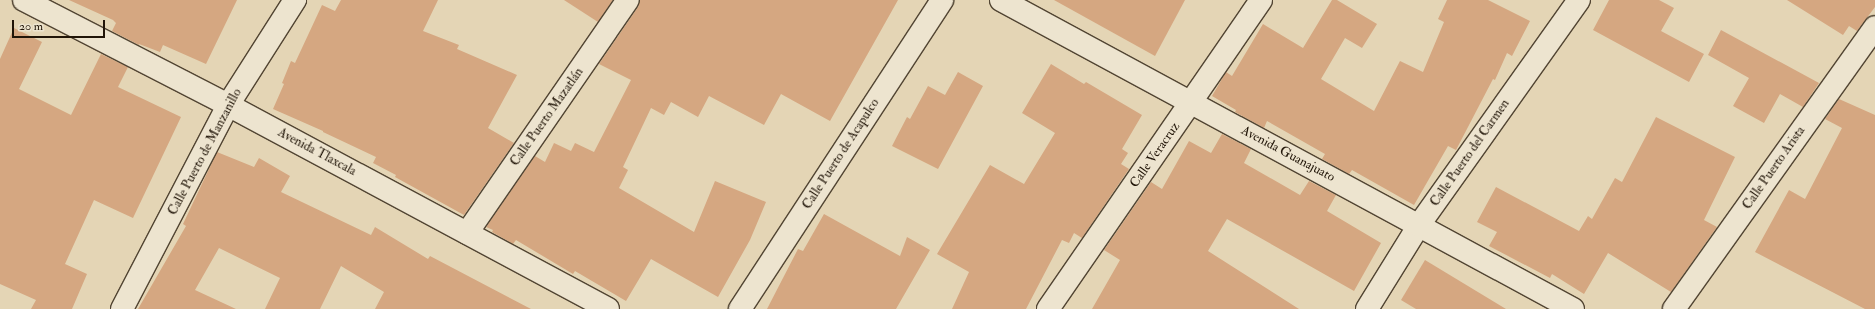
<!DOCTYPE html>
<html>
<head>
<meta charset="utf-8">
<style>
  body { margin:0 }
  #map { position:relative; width:1875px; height:309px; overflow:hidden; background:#e4d5b5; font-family:"IM FELL Double Pica",serif }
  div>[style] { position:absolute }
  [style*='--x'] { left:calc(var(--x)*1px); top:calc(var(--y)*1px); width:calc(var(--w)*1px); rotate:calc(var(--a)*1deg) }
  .building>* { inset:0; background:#d5a781 }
  .roads { filter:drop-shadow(1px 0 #524533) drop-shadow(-1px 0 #524533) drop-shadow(0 1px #524533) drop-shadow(0 -1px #524533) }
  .minor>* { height:22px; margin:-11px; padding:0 11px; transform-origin:11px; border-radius:11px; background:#ede4cf }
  span { translate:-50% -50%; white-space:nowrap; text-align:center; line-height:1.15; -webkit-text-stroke:3.5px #ede4cf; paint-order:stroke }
  .street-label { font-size:13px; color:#211508 }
  .scale { position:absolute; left:12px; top:20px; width:93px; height:18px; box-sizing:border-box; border:2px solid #211508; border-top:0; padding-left:5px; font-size:12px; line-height:14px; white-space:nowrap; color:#211508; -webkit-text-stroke:3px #ede4cf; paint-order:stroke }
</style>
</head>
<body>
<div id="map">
  <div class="building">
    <i style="clip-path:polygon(69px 0,237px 0,206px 64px,163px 45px,160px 52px,139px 44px,139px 45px,112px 31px,116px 23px,113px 20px)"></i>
    <i style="clip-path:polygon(341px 0,438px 0,423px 31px,459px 45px,457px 49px,517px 75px,488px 128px,514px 143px,464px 215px,395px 177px,396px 175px,373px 163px,376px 157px,323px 132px,323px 131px,273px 109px,284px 84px,282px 83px,291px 61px,295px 63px,322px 5px,335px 11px)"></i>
    <i style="clip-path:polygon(564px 0,613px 0,598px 22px)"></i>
    <i style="clip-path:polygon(640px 0,898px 0,830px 121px,781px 94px,764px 125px,709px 96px,698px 117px,671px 102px,664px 115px,651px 108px,623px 167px,628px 170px,619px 188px,694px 232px,715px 181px,766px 202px,750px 240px,718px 297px,651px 259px,626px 301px,575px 271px,573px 274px,516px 240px,513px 244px,492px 232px,493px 230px,486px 227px,535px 156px,545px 162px,554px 143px,571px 151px,575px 143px,594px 152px,631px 80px,599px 64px,638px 7px)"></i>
    <i style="clip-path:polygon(1054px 0,1185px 0,1155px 56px)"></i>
    <i style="clip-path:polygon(1332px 0,1337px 0,1377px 24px,1362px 48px,1345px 38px,1321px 79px,1374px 111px,1400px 61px,1423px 72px,1444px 22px,1438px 19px,1447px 0,1488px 0,1530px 21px,1512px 56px,1507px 53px,1495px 80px,1493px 79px,1456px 150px,1448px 146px,1414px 205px,1352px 170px,1349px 174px,1322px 159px,1325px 154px,1267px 121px,1264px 128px,1235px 112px,1236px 110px,1212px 96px,1226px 72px,1232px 76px,1263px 24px,1303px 48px)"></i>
    <i style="clip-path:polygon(1609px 0,1659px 0,1674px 8px,1661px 31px,1704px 54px,1689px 82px,1593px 30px)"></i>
    <i style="clip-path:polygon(1787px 0,1875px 0,1875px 7px,1857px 31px,1849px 26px,1843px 35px)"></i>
    <i style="clip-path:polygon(14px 28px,42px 42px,19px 89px,71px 115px,101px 54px,128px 67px,118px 87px,181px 117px,133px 218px,94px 200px,65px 264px,87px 274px,72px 309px,31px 309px,36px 300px,0 284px,0 59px)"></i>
    <i style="clip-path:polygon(1721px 30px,1819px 83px,1803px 107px,1780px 94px,1764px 123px,1733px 106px,1749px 78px,1708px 55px)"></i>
    <i style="clip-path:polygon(1051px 64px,1084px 84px,1086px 82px,1142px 115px,1122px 149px,1128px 153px,1121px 164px,1129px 169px,1082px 238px,1074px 233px,1069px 243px,1062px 240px,1026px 309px,952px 309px,969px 272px,937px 254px,990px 165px,1024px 184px,1055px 133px,1022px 113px)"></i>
    <i style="clip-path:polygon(958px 72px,983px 86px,938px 169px,892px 146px,907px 117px,910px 119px,928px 86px,945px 95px)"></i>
    <i style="clip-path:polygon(1839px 99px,1875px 115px,1875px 309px,1865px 309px,1755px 252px,1789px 190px,1805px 199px,1842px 128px,1825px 119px)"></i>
    <i style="clip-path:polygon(1656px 117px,1735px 157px,1704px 220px,1717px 227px,1671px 292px,1608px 253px,1584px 294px,1552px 274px,1550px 278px,1489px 246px,1497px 232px,1477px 222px,1496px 187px,1579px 231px,1588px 216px,1592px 219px,1615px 178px,1622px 182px)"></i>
    <i style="clip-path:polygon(1222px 134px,1251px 149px,1244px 163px,1300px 195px,1309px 181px,1336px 195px,1327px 211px,1381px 243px,1354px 291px,1227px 219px,1208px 251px,1299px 309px,1092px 309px,1120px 260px,1104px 250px,1151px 182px,1162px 189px,1189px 141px,1211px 153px)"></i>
    <i style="clip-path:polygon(217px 152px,254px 167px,259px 158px,290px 176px,281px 192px,371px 235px,375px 227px,428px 259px,430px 256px,531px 309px,375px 309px,384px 292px,341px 266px,320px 309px,265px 309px,280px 278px,219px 248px,195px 290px,236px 309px,138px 309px,186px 226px,183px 224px)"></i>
    <i style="clip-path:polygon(824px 214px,900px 256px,907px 237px,930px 250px,896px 309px,767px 309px,798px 249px,803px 251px)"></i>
    <i style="clip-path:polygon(1425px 260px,1506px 309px,1416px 309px,1401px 300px)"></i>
  </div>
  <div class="roads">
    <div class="minor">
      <i style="--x:24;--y:0;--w:229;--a:27.2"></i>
      <i style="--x:228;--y:105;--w:431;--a:28.2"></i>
      <i style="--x:1001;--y:0;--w:650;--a:28.38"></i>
      <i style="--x:467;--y:233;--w:283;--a:-55.4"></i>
      <i style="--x:122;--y:309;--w:230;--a:-62.5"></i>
      <i style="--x:228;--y:105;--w:125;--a:-57.5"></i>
      <i style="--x:740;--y:309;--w:369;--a:-56.8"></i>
      <i style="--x:1048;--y:309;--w:375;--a:-55.4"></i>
      <i style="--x:1367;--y:309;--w:99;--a:-58.2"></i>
      <i style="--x:1419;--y:225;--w:276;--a:-54.6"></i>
      <i style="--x:1674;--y:309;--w:346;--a:-54.5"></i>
    </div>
  </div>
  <div class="street-label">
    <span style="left:547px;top:117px;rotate:-55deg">Calle Puerto Mazatlán</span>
    <span style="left:205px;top:152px;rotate:-62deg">Calle Puerto de Manzanillo</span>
    <span style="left:317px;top:152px;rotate:28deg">Avenida Tlaxcala</span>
    <span style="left:1470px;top:153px;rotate:-55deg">Calle Puerto del Carmen</span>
    <span style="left:841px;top:154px;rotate:-57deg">Calle Puerto de Acapulco</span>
    <span style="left:1288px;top:154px;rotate:28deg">Avenida Guanajuato</span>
    <span style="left:1155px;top:155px;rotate:-55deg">Calle Veracruz</span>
    <span style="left:1774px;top:168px;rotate:-55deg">Calle Puerto Arista</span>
  </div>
  <div class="scale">20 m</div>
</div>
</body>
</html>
